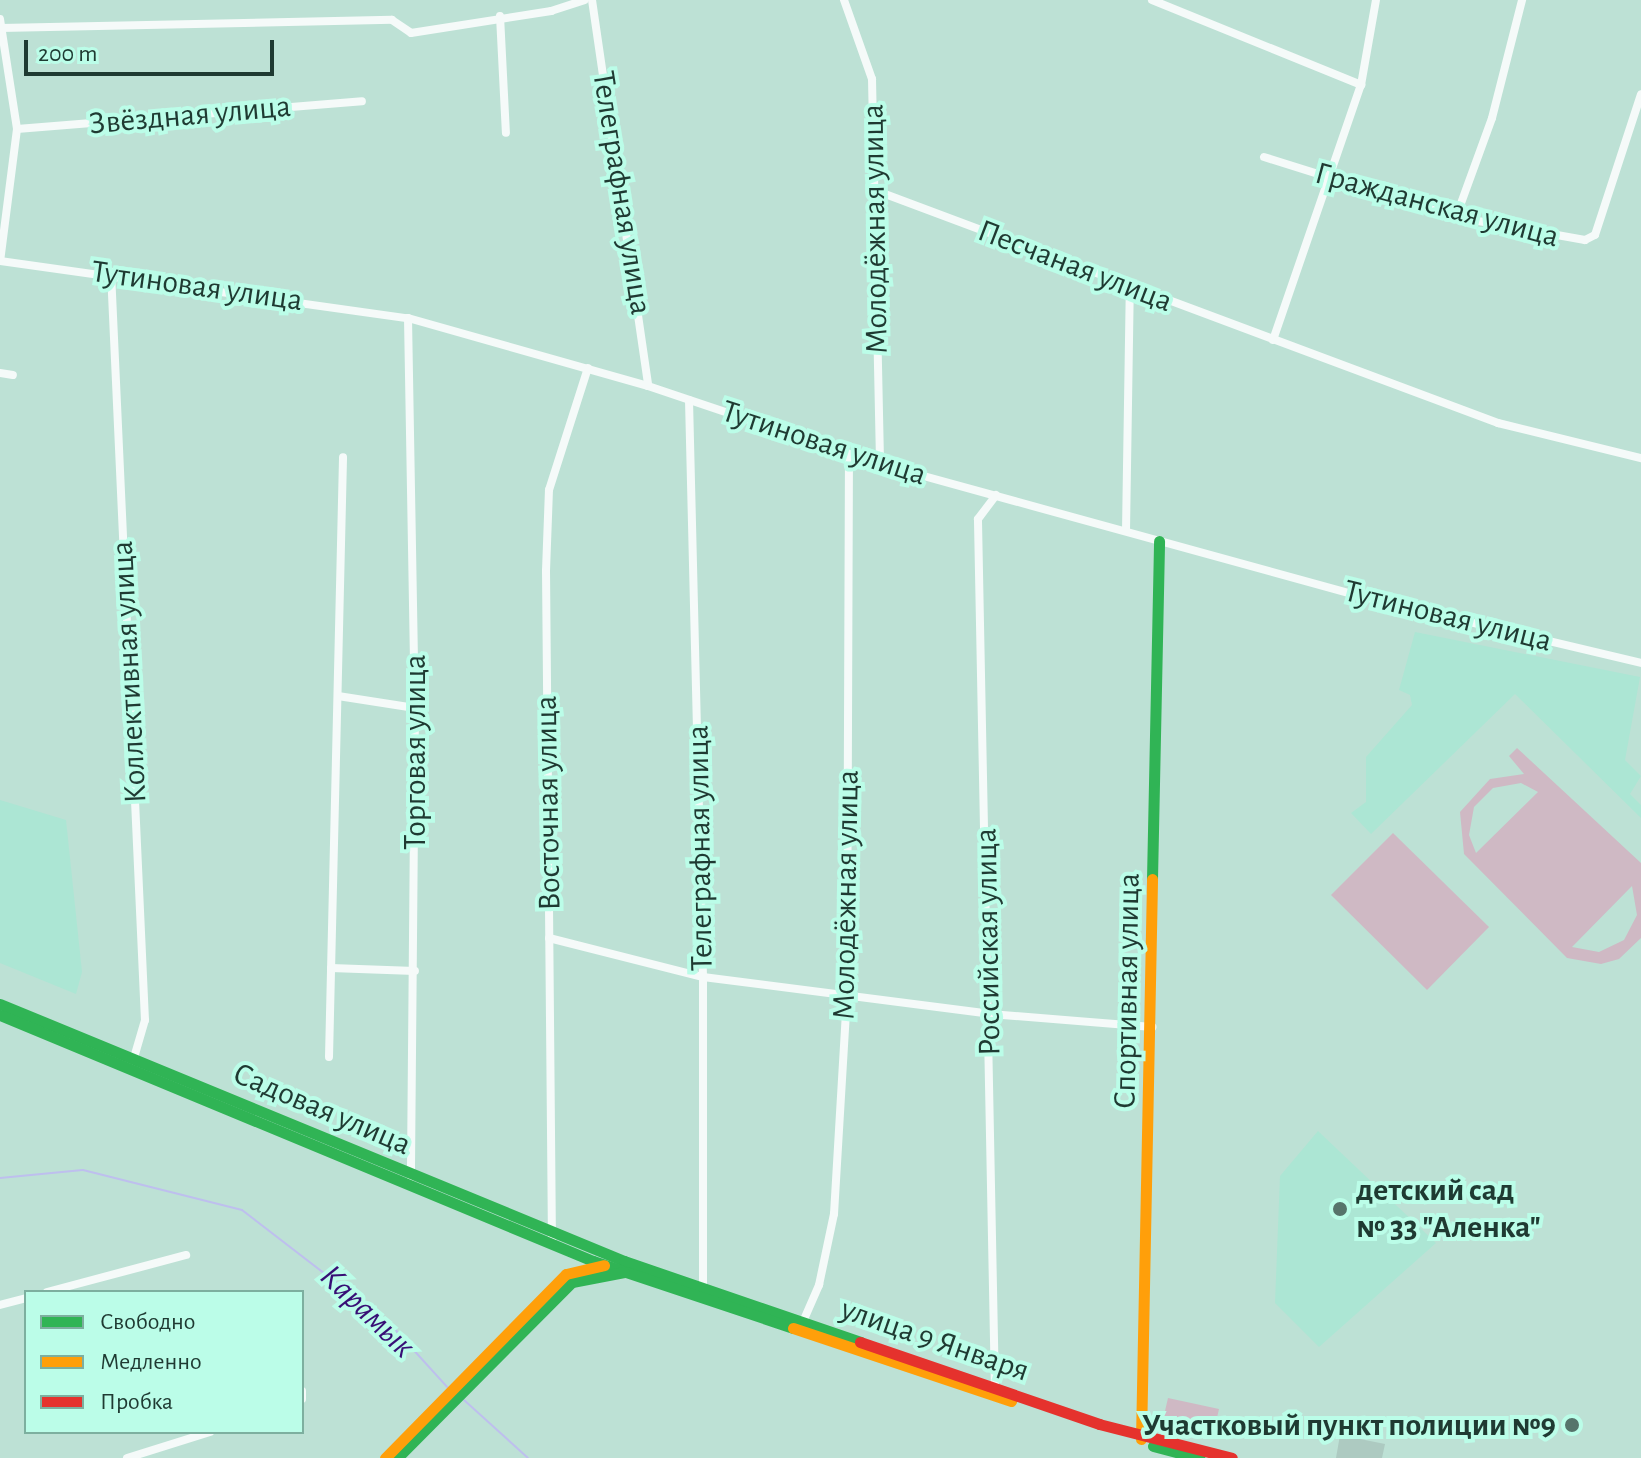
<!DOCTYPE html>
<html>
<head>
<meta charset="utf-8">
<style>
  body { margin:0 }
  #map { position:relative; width:1641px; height:1458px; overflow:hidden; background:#bde1d5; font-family:"Alegreya Sans",sans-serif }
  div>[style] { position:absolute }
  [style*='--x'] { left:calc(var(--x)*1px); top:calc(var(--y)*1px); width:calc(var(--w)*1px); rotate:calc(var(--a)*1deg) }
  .built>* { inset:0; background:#ace6d4 }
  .green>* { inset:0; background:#cfb9c4 }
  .stream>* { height:2px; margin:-1px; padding:0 1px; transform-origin:1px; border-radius:1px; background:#bebfee }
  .building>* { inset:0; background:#adcac1 }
  .street>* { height:8px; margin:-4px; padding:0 4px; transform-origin:4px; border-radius:4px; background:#f5faf9 }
  .fast>* { height:11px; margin:-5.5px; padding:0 5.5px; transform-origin:5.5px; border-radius:5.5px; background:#30b455 }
  .slow>* { height:11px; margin:-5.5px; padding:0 5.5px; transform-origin:5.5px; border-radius:5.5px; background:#ff9f0a }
  .jam>* { height:11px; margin:-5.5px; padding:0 5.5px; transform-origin:5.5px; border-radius:5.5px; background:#e5322d }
  .dots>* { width:22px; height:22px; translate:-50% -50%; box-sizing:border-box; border:4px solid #bbfde8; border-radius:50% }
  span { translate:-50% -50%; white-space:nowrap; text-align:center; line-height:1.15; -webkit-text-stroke:8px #bbfde8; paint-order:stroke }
  .street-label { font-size:32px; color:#1f3a32 }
  .poi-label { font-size:32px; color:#1f3a32; font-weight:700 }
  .left { translate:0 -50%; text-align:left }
  .right { translate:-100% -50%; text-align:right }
  .water-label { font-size:34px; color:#370f75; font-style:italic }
  .legend { position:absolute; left:24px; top:1290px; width:280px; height:144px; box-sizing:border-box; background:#bbfde8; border:2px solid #7daf9f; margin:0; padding:10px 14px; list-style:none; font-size:24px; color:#1f3a32 }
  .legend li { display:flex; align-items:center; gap:16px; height:40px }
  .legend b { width:40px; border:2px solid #7daf9f }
  .scale { position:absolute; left:24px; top:40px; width:250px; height:36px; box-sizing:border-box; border:4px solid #1f3a32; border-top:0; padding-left:10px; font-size:24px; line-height:28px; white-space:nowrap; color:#1f3a32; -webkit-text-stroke:6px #bbfde8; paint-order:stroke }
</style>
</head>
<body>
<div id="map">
  <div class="built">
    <i style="clip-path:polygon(1415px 632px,1640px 677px,1625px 760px,1641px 776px,1630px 794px,1641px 805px,1641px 818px,1515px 694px,1371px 834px,1351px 813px,1366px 802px,1366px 757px,1412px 705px,1410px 695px,1399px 690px)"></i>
    <i style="clip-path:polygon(0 800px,66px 820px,82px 972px,76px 994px,0 963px)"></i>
    <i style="clip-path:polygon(1318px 1131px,1436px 1243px,1319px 1347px,1275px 1303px,1280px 1176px)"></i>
  </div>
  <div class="green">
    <i style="clip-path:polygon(evenodd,1517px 748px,1641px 863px,1641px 938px,1619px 959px,1601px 964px,1567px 958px,1464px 854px,1460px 812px,1490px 779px,1524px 774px,1509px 756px,1517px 748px,1521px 783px,1538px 792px,1476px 853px,1469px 835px,1474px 807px,1493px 788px,1521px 783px,1517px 748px,1632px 886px,1637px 915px,1624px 940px,1599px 952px,1572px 947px,1632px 886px)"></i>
    <i style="clip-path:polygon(1393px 833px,1489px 927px,1427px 990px,1331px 895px)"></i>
    <i style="clip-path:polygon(1168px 1398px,1219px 1409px,1213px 1435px,1162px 1424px)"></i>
  </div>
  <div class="stream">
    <i style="--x:0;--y:1178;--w:83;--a:-5.5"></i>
    <i style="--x:83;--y:1170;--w:164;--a:14.1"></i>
    <i style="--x:242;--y:1210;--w:187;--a:37.6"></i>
    <i style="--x:390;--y:1324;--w:88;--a:47.8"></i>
    <i style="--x:464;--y:1400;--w:86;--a:42.2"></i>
  </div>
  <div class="building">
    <i style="clip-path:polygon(1340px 1435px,1385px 1444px,1382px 1458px,1336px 1458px)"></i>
  </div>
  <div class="street">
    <i style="--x:592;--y:0;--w:390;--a:81.7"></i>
    <i style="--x:844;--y:0;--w:84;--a:70.5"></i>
    <i style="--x:872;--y:79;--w:385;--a:88.8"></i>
    <i style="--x:1152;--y:0;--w:226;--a:22.1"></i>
    <i style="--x:500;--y:16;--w:117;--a:87.1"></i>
    <i style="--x:0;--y:19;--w:111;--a:81.2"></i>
    <i style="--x:17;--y:129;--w:133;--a:97.3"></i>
    <i style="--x:1;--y:28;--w:391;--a:-1.2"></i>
    <i style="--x:392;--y:20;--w:23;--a:34"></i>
    <i style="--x:411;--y:33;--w:142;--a:-8.9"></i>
    <i style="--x:551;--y:11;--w:35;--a:-18"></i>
    <i style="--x:17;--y:129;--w:346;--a:-4.6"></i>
    <i style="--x:1264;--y:157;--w:201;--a:17.4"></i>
    <i style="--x:1456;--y:217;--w:131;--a:10.1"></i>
    <i style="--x:1585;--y:240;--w:11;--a:-27"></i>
    <i style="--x:1595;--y:235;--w:148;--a:-71.9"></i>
    <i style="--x:877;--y:191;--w:663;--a:20.49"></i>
    <i style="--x:1498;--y:423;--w:147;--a:13.8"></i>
    <i style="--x:1456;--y:217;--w:105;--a:-70"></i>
    <i style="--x:1492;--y:118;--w:122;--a:-75.7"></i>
    <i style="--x:0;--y:261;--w:412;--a:8"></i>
    <i style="--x:408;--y:318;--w:249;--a:15.8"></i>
    <i style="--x:648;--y:386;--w:245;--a:18.6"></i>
    <i style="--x:880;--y:464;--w:494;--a:15.4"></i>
    <i style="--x:1356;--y:595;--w:293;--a:13.4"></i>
    <i style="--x:111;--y:272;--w:749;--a:87.4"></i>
    <i style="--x:145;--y:1020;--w:43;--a:106.3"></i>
    <i style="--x:408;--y:318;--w:390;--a:89"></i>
    <i style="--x:415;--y:708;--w:469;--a:90.5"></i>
    <i style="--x:1273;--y:340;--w:270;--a:-71"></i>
    <i style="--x:1361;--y:85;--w:86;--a:-80"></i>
    <i style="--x:0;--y:373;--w:13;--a:9"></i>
    <i style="--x:689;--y:400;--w:577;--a:88.61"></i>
    <i style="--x:703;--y:977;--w:314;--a:90"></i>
    <i style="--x:1126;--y:531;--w:245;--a:-89.1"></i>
    <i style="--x:338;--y:696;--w:78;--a:8.9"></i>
    <i style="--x:549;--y:938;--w:159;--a:14.2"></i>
    <i style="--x:703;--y:977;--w:289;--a:7.3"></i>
    <i style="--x:990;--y:1014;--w:163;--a:4.6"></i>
    <i style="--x:331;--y:968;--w:84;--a:2"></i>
    <i style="--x:329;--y:1057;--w:600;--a:-88.66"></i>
    <i style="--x:552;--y:1244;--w:673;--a:-90.51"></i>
    <i style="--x:546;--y:571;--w:81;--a:-87.9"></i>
    <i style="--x:549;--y:490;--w:128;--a:-72.3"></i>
    <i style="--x:47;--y:1292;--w:144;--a:-14.9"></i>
    <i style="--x:0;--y:1305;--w:27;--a:-15"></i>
    <i style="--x:802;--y:1324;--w:43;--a:-66.4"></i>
    <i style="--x:819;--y:1285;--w:73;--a:-78.1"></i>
    <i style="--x:834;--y:1214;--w:218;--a:-86.6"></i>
    <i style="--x:847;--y:996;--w:541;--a:-89.79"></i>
    <i style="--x:302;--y:1391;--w:8;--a:90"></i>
    <i style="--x:995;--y:1391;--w:872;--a:-91.12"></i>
    <i style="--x:978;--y:519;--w:30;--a:-53"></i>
    <i style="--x:127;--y:1458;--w:87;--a:-17.4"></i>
  </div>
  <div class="fast">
    <i style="--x:1152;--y:879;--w:338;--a:-88.8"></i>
    <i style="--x:0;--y:1004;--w:675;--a:22.38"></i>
    <i style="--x:624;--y:1261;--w:250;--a:18.9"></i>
    <i style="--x:0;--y:1015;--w:642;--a:22.53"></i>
    <i style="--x:593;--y:1261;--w:211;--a:18.5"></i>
    <i style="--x:1153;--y:1446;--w:48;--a:14.6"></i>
    <i style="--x:397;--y:1458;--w:248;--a:-45.2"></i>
    <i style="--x:572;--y:1282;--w:53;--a:-10.9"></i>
  </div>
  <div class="slow">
    <i style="--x:793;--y:1328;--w:230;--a:18.5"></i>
    <i style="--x:1141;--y:1439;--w:560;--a:-88.87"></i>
    <i style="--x:385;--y:1458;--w:258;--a:-45.5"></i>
    <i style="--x:566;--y:1274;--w:39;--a:-13"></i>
  </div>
  <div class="jam">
    <i style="--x:860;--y:1342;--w:253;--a:18.9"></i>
    <i style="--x:1099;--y:1424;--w:137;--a:14.3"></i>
  </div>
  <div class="dots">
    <i style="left:1340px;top:1209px;background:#56746b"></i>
    <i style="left:1572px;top:1425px;background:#56746b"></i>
  </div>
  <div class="street-label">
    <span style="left:190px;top:115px;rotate:-5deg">Звёздная улица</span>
    <span style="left:622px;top:193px;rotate:81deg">Телеграфная улица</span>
    <span style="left:1437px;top:205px;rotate:15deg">Гражданская улица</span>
    <span style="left:875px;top:229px;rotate:-91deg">Молодёжная улица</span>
    <span style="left:1075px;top:266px;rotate:21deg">Песчаная улица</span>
    <span style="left:197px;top:286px;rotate:8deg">Тутиновая улица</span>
    <span style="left:824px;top:443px;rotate:18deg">Тутиновая улица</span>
    <span style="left:1448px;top:616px;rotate:14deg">Тутиновая улица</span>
    <span style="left:129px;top:672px;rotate:-93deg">Коллективная улица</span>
    <span style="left:415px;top:752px;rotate:-90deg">Торговая улица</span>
    <span style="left:548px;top:803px;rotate:-91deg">Восточная улица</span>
    <span style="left:700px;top:848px;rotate:-91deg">Телеграфная улица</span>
    <span style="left:846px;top:895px;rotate:-89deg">Молодёжная улица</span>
    <span style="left:988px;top:942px;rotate:-91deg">Российская улица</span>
    <span style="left:1127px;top:991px;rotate:-89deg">Спортивная улица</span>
    <span style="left:322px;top:1109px;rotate:23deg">Садовая улица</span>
    <span style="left:935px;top:1340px;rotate:19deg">улица 9 Января</span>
  </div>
  <div class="poi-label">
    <span class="left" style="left:1356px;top:1209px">детский сад<br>№ 33 "Аленка"</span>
    <span class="right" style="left:1556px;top:1425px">Участковый пункт полиции №9</span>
  </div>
  <div class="water-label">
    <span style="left:367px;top:1312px;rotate:44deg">Карамык</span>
  </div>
  <ul class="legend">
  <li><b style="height:10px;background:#30b455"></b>Свободно</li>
  <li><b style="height:10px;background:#ff9f0a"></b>Медленно</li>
  <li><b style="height:10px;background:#e5322d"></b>Пробка</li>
  </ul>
  <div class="scale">200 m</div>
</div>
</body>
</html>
